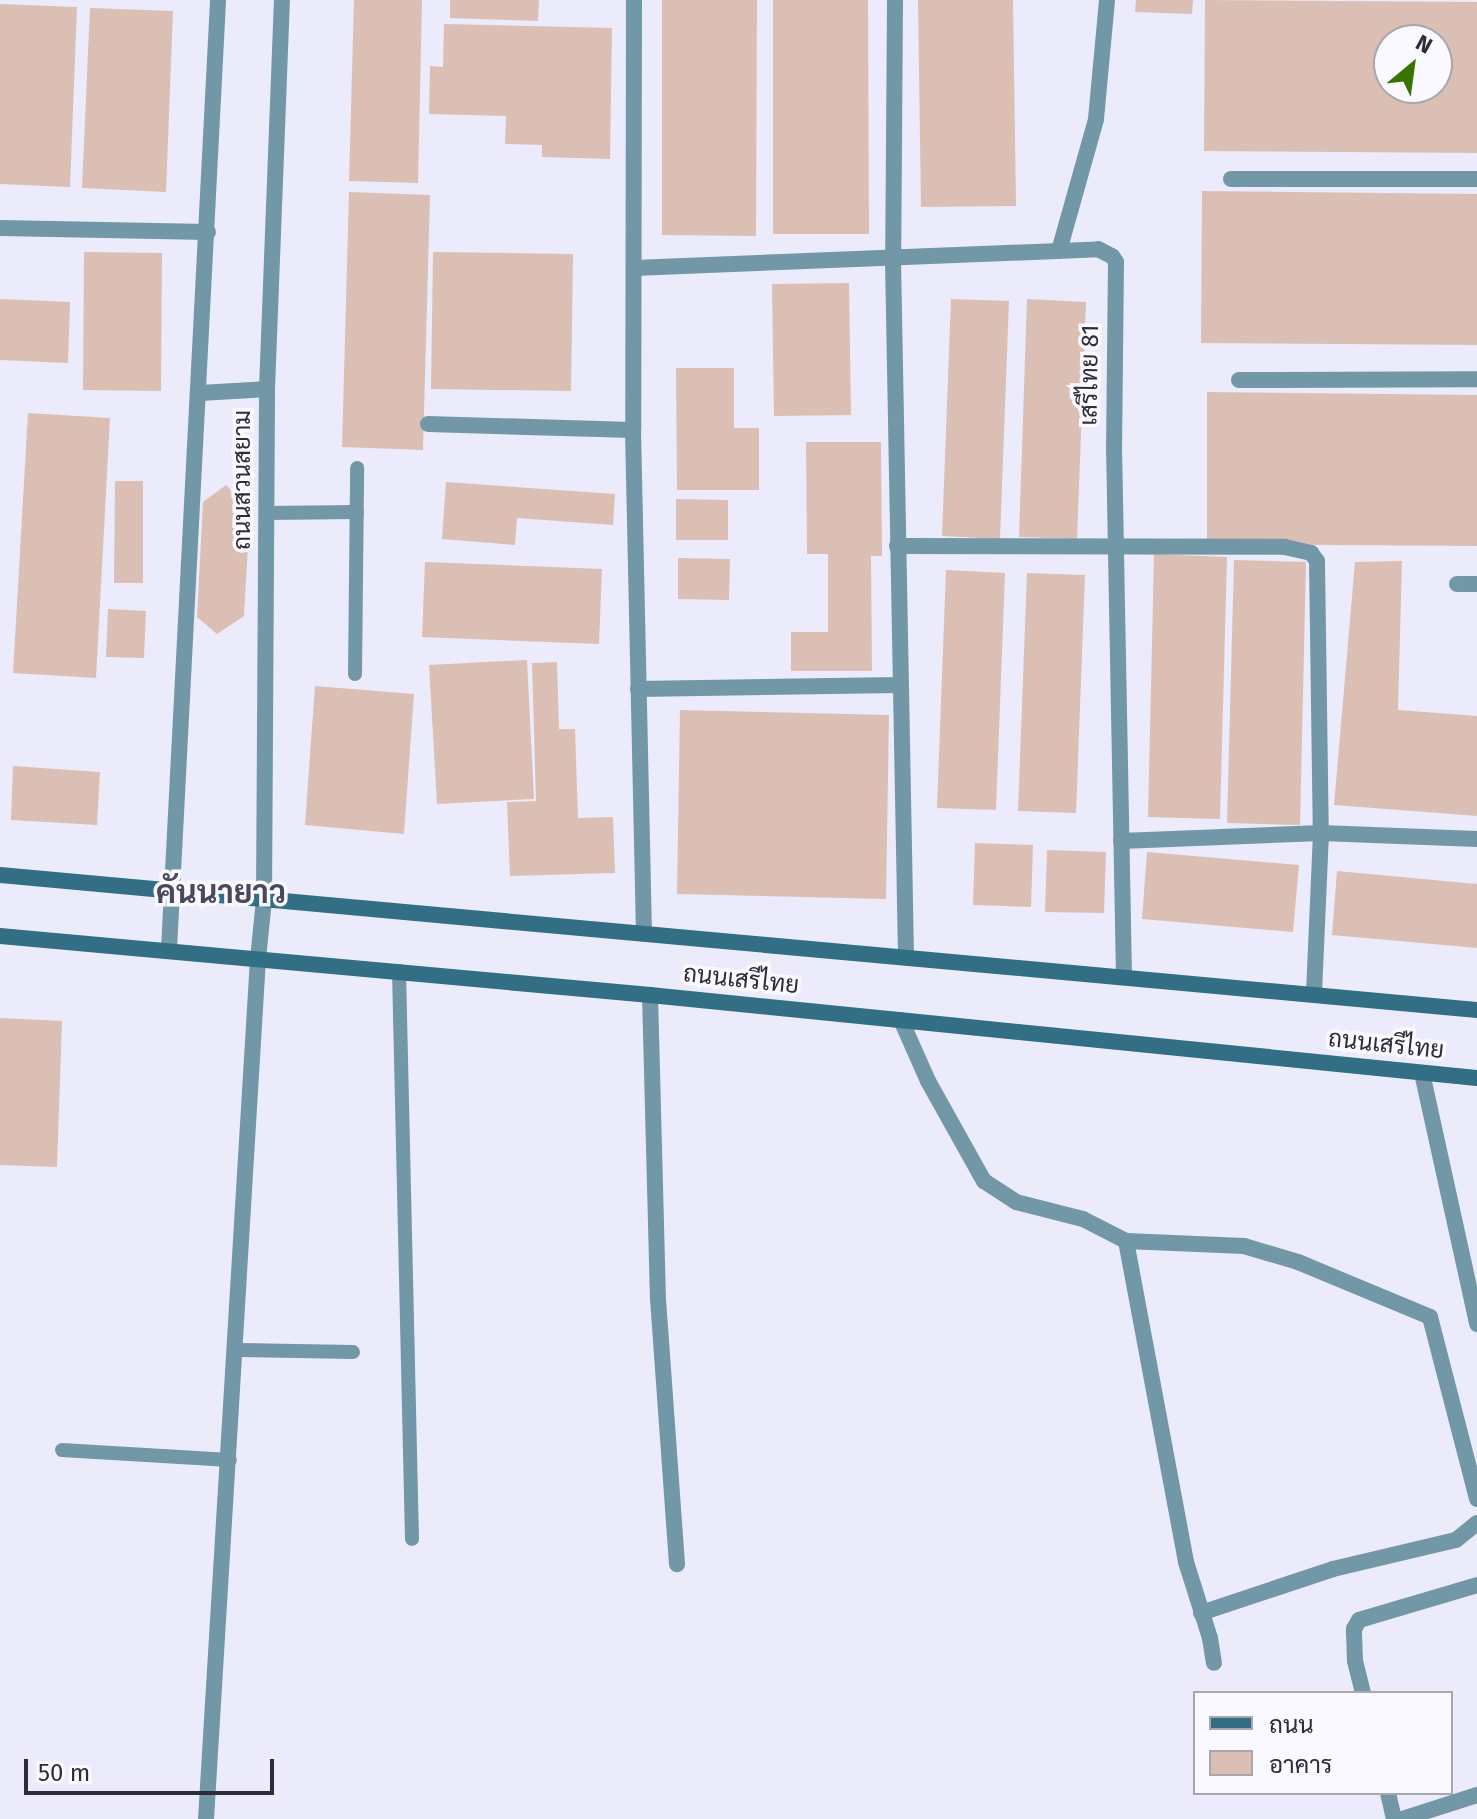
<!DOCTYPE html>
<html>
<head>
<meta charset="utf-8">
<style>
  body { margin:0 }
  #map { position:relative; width:1477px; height:1819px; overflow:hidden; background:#ecebfb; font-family:"Fira Sans",Sarabun,sans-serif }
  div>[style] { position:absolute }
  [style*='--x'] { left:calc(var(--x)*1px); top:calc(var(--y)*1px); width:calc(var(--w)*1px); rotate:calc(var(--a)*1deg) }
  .building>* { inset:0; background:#dbbfb4 }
  .service>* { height:14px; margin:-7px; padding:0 7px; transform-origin:7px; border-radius:7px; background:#7297a6 }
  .minor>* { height:16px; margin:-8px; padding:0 8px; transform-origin:8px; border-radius:8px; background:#7297a6 }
  .tertiary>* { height:16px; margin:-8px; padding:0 8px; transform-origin:8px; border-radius:8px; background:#7297a6 }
  .secondary>* { height:16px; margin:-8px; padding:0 8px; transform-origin:8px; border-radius:8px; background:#326e84 }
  span { translate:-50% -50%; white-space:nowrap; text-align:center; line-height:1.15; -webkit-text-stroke:7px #faf9ff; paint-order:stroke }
  .street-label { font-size:24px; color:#2e2d37 }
  .district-label { font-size:32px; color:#4a485d; font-weight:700 }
  .legend { position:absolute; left:1193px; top:1691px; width:260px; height:104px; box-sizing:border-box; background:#faf9ff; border:2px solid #a8a7af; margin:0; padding:10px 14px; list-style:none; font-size:24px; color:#2e2d37 }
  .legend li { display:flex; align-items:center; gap:16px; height:40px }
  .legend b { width:40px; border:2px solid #a8a7af }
  .north { position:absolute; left:1373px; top:24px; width:80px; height:80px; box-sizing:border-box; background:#faf9ff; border:2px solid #a8a7af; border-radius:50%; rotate:29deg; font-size:22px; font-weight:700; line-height:32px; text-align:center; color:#2e2d37 }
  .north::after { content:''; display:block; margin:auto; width:28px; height:36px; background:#3b7300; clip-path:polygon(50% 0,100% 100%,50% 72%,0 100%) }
  .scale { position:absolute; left:24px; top:1759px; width:250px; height:36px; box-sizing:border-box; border:4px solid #2e2d37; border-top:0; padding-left:10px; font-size:24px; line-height:28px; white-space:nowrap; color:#2e2d37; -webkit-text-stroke:6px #faf9ff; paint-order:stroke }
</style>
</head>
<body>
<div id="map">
  <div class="building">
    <i style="clip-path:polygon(354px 0,422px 0,418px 183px,349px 181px)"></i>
    <i style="clip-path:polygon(450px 0,539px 0,538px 21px,450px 18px)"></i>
    <i style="clip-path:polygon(662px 0,757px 0,756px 236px,662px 235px)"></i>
    <i style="clip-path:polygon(773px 0,868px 0,869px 234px,773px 234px)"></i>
    <i style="clip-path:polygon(918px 0,1013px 0,1016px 206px,921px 207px)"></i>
    <i style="clip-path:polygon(1136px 0,1193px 0,1192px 14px,1135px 12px)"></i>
    <i style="clip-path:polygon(evenodd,1205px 0,1477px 2px,1477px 153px,1204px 151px,1205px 0,1389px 40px,1437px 40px,1437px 88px,1389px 88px,1389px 40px)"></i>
    <i style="clip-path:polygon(0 4px,77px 7px,70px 187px,0 184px)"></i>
    <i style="clip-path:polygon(90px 8px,173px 11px,166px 192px,82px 188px)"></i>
    <i style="clip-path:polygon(444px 24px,612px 28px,610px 159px,542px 157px,542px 145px,505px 144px,506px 116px,429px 114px,430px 66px,443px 67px)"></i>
    <i style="clip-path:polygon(1202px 191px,1477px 194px,1477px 345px,1201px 343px)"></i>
    <i style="clip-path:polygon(349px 192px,430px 195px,423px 450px,342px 447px)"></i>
    <i style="clip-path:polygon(84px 252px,162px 253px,161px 391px,83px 390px)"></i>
    <i style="clip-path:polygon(433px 252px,573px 254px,571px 391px,431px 389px)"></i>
    <i style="clip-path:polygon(849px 283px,851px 415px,774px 416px,772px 284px)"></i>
    <i style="clip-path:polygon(0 299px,70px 302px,68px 363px,0 360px)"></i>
    <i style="clip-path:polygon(951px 299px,1009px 301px,1000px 539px,942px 536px)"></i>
    <i style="clip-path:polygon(1027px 299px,1086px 302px,1077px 539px,1019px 537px)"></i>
    <i style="clip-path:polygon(676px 368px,734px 368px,734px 428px,759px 428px,759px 490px,677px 490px)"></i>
    <i style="clip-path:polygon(1207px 392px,1477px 395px,1477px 546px,1207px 544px)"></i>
    <i style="clip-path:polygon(28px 413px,110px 418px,96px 678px,13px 673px)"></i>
    <i style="clip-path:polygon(806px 442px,881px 442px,882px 556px,871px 556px,872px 671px,791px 671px,791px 632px,828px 632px,828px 554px,807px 554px)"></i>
    <i style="clip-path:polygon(115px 481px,143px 481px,143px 583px,114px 583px)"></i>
    <i style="clip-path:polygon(446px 482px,615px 494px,613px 525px,517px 518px,515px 545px,442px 539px)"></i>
    <i style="clip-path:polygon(226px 485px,250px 511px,244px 616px,217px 634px,197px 617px,203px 502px)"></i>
    <i style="clip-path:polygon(676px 499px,728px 500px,728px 540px,676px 540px)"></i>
    <i style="clip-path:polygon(1154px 554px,1227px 557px,1220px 819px,1148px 817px)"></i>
    <i style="clip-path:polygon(678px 558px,730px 559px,729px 600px,678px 599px)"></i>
    <i style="clip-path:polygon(1234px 560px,1306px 562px,1300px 825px,1227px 823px)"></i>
    <i style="clip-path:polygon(1402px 561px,1398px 710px,1477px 716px,1477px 816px,1334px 805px,1355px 562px)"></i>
    <i style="clip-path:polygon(425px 562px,602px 569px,599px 644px,422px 637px)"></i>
    <i style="clip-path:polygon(946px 570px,1005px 573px,996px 810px,937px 808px)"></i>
    <i style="clip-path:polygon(1027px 573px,1085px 575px,1076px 813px,1018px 811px)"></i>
    <i style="clip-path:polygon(108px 609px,146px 611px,144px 658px,106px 657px)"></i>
    <i style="clip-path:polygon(527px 660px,534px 799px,437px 804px,429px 665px)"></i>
    <i style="clip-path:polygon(557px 662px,559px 729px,575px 729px,578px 818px,613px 817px,615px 873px,510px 876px,507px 802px,536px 801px,532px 663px)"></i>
    <i style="clip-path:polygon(315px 686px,414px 694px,404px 834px,305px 825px)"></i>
    <i style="clip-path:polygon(680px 710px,889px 715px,886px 899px,677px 894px)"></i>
    <i style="clip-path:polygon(13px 766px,100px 772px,97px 825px,11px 820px)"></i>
    <i style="clip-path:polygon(975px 843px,1033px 845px,1031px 907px,973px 905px)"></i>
    <i style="clip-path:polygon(1047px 850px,1106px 852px,1104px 913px,1045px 912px)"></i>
    <i style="clip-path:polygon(1147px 852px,1299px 865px,1293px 932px,1142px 919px)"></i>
    <i style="clip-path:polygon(1337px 871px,1477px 884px,1477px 948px,1332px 935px)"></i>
    <i style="clip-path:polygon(0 1018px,62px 1021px,57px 1167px,0 1165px)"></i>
  </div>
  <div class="service">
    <i style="--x:267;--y:513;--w:90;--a:-0.6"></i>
    <i style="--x:355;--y:674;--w:206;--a:-89.4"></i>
    <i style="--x:399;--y:971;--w:568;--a:88.69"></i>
    <i style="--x:237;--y:1350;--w:116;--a:1"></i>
    <i style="--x:62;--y:1450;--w:168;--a:3.4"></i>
  </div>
  <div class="minor">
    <i style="--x:634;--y:0;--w:430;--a:90.1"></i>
    <i style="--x:633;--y:430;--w:504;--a:88.75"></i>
    <i style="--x:895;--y:0;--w:260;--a:90.4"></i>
    <i style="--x:893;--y:260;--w:697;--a:88.93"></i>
    <i style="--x:1231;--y:179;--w:246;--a:0"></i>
    <i style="--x:0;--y:228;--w:208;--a:1.1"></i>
    <i style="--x:1059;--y:251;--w:137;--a:-74.3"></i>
    <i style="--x:1096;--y:119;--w:120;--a:-84.7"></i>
    <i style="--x:634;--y:268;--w:464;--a:-2.3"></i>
    <i style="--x:1098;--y:249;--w:16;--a:27"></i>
    <i style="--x:1112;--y:256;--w:7;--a:56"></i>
    <i style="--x:1116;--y:262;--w:184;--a:90.6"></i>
    <i style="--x:1114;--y:446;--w:530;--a:88.92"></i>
    <i style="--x:1239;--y:380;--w:238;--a:-0.2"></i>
    <i style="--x:428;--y:424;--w:205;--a:1.7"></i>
    <i style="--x:897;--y:546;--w:388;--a:0.1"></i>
    <i style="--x:1285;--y:547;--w:27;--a:13"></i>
    <i style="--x:1311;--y:553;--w:10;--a:53"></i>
    <i style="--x:1317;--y:561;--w:272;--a:89.2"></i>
    <i style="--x:1321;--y:833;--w:162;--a:92.5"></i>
    <i style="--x:1457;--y:584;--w:20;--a:0"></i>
    <i style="--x:638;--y:689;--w:261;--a:-0.9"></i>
    <i style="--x:1121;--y:841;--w:200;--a:-2.3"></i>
    <i style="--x:1321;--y:833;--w:156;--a:2.2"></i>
    <i style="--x:650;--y:995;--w:304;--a:88.5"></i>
    <i style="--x:658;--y:1299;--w:266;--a:85.9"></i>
    <i style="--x:901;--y:1020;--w:67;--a:66.1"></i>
    <i style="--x:928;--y:1081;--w:115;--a:60.8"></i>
    <i style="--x:984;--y:1181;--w:38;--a:33"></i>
    <i style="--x:1016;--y:1202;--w:69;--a:14.2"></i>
    <i style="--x:1083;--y:1219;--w:48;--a:27.1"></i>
    <i style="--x:1126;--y:1241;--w:327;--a:79.4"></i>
    <i style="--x:1186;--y:1562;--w:80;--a:72.5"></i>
    <i style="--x:1210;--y:1638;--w:25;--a:81"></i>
    <i style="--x:1422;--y:1073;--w:257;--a:77.6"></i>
    <i style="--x:1126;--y:1241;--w:118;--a:2.4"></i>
    <i style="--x:1244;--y:1246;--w:56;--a:16.5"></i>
    <i style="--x:1298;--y:1262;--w:143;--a:22.6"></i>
    <i style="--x:1430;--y:1317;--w:188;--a:75.5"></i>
    <i style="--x:1201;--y:1613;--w:139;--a:-18.4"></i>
    <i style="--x:1333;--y:1569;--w:126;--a:-13.3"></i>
    <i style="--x:1456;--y:1540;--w:27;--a:-39"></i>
    <i style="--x:1363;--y:1693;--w:33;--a:-104"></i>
    <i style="--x:1355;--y:1661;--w:32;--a:-92"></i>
    <i style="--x:1354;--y:1629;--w:10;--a:-61"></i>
    <i style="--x:1359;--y:1620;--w:123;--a:-16.5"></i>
    <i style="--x:1388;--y:1793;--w:27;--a:77"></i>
    <i style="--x:206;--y:1819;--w:862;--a:-86.54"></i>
    <i style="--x:1402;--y:1819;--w:79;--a:-17.7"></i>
  </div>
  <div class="tertiary">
    <i style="--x:200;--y:393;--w:67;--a:-3.4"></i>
    <i style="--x:169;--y:949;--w:950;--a:-87.04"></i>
    <i style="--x:258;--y:959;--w:59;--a:-84.2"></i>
    <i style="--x:264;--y:900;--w:511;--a:-89.66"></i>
    <i style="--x:267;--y:389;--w:389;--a:-87.8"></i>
  </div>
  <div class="secondary">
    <i style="--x:0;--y:875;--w:1483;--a:5.22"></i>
    <i style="--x:0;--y:936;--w:653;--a:5.19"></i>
    <i style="--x:650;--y:995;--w:831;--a:5.73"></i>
  </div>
  <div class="street-label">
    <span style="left:1090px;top:375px;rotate:-89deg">เสรีไทย 81</span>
    <span style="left:243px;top:480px;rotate:-90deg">ถนนสวนสยาม</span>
    <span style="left:741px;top:980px;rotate:6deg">ถนนเสรีไทย</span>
    <span style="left:1386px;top:1045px;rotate:6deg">ถนนเสรีไทย</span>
  </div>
  <div class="district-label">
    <span style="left:221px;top:892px">คันนายาว</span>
  </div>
  <ul class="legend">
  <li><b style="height:10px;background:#326e84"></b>ถนน</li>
  <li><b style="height:22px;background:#dbbfb4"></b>อาคาร</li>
  </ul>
  <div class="north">N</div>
  <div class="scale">50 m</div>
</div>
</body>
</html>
